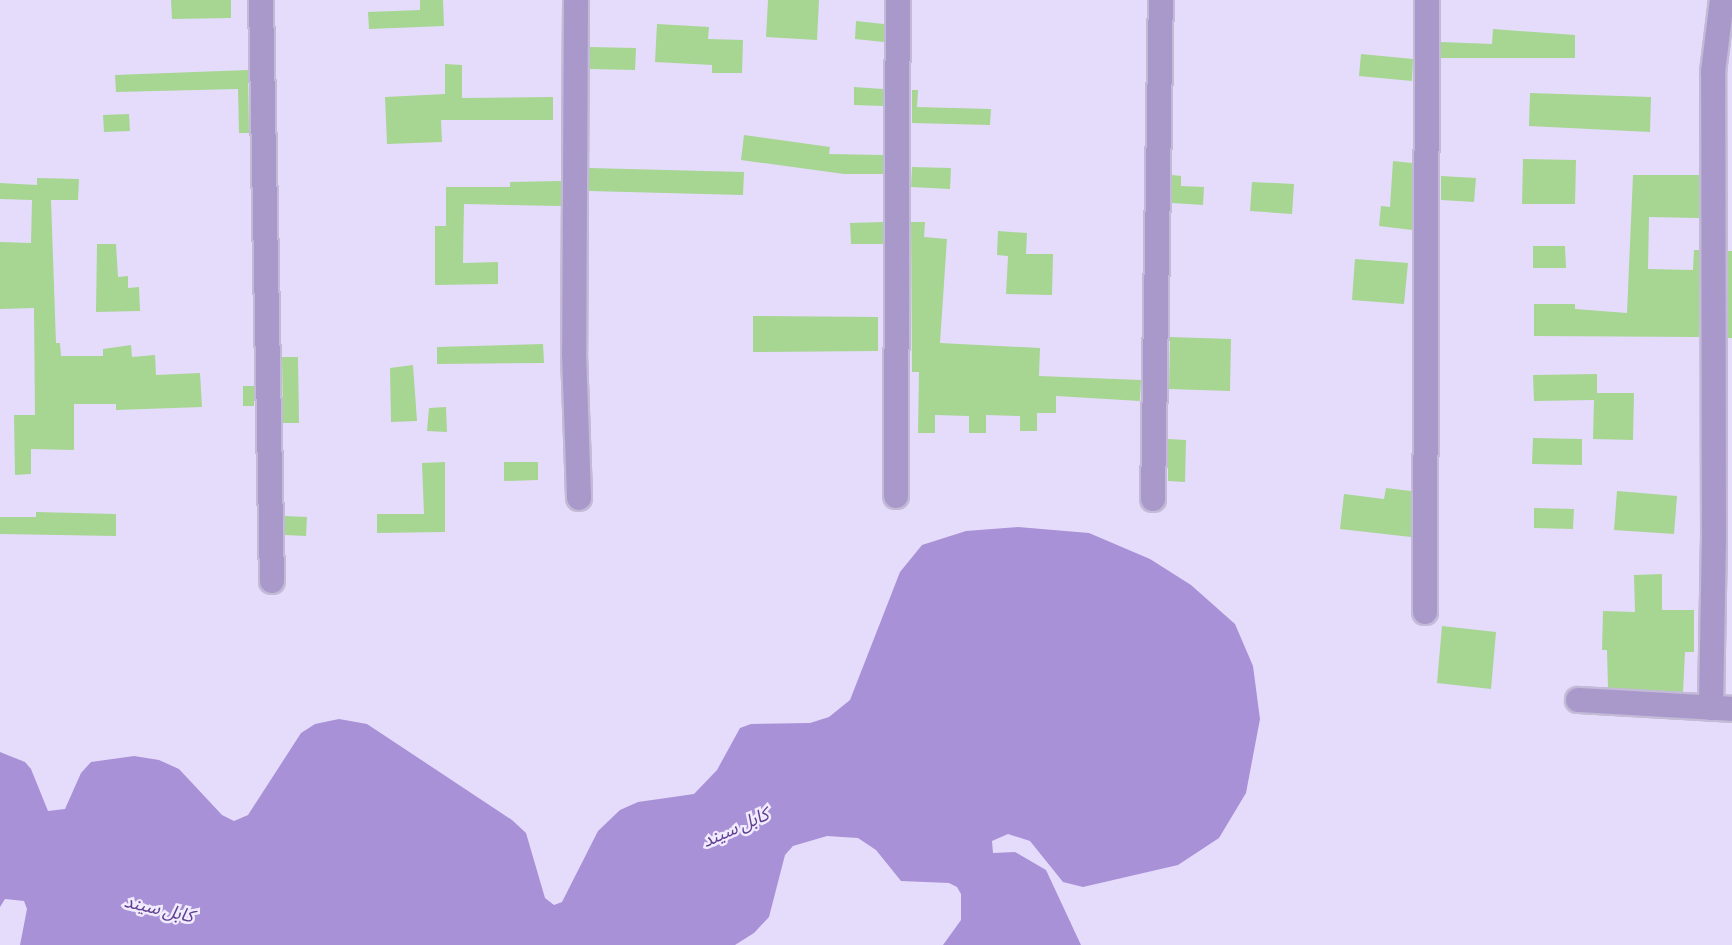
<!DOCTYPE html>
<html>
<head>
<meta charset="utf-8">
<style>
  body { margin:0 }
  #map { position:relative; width:1732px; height:945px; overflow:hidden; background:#e5dcfb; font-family:Commissioner,"Noto Sans Arabic",sans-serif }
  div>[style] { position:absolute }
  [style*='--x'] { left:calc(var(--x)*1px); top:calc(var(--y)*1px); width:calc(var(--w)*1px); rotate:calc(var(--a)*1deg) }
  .water>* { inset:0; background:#a991d7 }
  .building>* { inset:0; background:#a7d592 }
  .roads { filter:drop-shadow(2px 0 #c2bad6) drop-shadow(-2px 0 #c2bad6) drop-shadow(0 2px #c2bad6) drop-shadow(0 -2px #c2bad6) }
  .minor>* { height:24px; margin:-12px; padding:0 12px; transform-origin:12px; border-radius:12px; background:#a999cb }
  span { translate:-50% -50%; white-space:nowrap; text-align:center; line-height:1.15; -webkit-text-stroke:5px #f1ebfe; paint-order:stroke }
  .water-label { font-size:18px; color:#603f92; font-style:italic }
</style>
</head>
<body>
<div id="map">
  <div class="water">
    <i style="clip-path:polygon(1018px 527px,1089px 533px,1150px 559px,1191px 585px,1235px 624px,1253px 666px,1260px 719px,1246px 793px,1219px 838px,1178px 865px,1083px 887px,1063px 882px,1030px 841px,1008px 834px,992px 841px,993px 853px,1015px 852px,1046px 870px,1081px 945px,943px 945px,961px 920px,961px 894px,957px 887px,949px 883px,901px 881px,876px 850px,858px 838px,842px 837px,827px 836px,793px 846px,785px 855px,769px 917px,754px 933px,735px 945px,20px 945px,27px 909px,24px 901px,5px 899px,0 907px,0 752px,25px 762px,31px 769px,48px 811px,65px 809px,81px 773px,91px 762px,134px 756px,159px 760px,179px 769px,222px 815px,234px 821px,248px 815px,301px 733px,315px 724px,339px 719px,367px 724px,512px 820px,526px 833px,545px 898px,554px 905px,562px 902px,598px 831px,620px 810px,638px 802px,694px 794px,717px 770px,740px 728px,751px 724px,810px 723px,829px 717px,850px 700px,900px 572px,922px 545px,966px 531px)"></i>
  </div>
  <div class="building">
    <i style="clip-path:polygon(171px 0,231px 0,231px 18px,172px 19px)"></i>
    <i style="clip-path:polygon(420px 0,443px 0,444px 26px,369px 29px,368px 12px,420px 10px)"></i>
    <i style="clip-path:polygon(768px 0,819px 0,817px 40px,766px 37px)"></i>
    <i style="clip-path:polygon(856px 21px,884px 24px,884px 42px,855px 39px)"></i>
    <i style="clip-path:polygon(657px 24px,709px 27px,708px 39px,743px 40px,742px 73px,712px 73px,712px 65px,655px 62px)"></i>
    <i style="clip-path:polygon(1493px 29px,1575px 35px,1575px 58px,1441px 58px,1441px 42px,1492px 44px)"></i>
    <i style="clip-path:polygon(590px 47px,636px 48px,635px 70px,590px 69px)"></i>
    <i style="clip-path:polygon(1361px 54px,1413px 59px,1412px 81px,1359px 76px)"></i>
    <i style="clip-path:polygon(445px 64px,462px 65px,462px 98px,553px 97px,553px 120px,441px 120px,442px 142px,387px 144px,385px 97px,445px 94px)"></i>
    <i style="clip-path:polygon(248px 70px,249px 133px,239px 133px,238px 89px,116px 92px,115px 75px)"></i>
    <i style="clip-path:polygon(854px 87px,883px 89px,883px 106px,854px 105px)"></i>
    <i style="clip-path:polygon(912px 90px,918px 90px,917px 107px,991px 109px,990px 125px,912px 123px)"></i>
    <i style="clip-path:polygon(1530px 93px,1651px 97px,1650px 132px,1529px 126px)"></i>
    <i style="clip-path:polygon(129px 114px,130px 131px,104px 132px,103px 115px)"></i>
    <i style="clip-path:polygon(744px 135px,830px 147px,829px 154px,883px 155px,883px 174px,844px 174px,741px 160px)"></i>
    <i style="clip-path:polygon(1523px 159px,1576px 160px,1575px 204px,1522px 204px)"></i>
    <i style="clip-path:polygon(1393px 161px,1412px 163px,1412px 230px,1379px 226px,1381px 206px,1390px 207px)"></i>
    <i style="clip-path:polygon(912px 167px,951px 168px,950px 189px,911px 187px)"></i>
    <i style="clip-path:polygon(589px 168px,744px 172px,743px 195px,589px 191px)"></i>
    <i style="clip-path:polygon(1172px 175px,1181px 176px,1181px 186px,1204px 187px,1203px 205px,1172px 203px)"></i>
    <i style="clip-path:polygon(1633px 175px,1699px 175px,1699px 218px,1649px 217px,1648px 269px,1693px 270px,1694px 250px,1699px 250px,1699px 337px,1534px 336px,1534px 304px,1575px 304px,1575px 309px,1627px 313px)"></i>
    <i style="clip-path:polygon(1441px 176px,1476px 178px,1474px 202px,1441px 200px)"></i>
    <i style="clip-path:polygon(37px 178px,79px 179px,78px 200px,51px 200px,56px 343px,60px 343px,61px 356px,103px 356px,103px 349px,131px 345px,132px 357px,155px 355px,156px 375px,200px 373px,202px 407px,116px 410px,116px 404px,74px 404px,74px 450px,31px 449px,31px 474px,15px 475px,14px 415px,35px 415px,34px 312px,34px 308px,0 309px,0 242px,31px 243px,32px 200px,0 199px,0 183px,37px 185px)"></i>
    <i style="clip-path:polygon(561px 181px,561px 206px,464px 204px,463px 263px,498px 262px,498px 284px,435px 285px,435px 226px,446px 226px,446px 187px,510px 187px,510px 182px)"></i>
    <i style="clip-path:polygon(1252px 182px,1294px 184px,1292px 214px,1250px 211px)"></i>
    <i style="clip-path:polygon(883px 222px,883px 244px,851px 244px,850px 223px)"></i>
    <i style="clip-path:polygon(911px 222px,925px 222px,924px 237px,947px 239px,940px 343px,1040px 348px,1039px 376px,1141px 380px,1140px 401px,1056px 396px,1056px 413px,1037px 413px,1037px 431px,1020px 431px,1020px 416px,986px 415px,986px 433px,969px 433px,969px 416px,935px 415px,935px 433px,918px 433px,919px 372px,912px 372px)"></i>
    <i style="clip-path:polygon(998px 231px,1027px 233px,1026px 254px,1053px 254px,1052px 295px,1006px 294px,1008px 256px,997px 255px)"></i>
    <i style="clip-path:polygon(97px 244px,116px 244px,118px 277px,128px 276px,128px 288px,139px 287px,140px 311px,96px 312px)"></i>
    <i style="clip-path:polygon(1533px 246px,1565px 246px,1566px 268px,1533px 268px)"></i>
    <i style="clip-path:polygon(1728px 251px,1732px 251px,1732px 338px,1728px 338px)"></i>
    <i style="clip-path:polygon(1355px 259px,1408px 263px,1404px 304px,1352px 300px)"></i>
    <i style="clip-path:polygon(753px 316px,878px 317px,878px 351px,753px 352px)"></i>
    <i style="clip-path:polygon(1170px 337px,1231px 339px,1230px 391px,1169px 389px)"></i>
    <i style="clip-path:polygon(543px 344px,544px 363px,437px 364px,437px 347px)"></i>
    <i style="clip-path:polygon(282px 357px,298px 357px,299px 423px,283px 423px)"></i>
    <i style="clip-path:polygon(413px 365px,417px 421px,391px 422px,390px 368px)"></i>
    <i style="clip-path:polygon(1597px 374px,1597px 393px,1634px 393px,1633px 440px,1593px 439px,1594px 400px,1534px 401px,1533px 375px)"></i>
    <i style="clip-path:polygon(243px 386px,254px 386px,254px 406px,243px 406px)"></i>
    <i style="clip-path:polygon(446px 407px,447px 432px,427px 431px,429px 408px)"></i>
    <i style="clip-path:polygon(1533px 438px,1582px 439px,1582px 465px,1532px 464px)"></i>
    <i style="clip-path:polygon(1168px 439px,1186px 440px,1185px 482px,1168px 481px)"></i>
    <i style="clip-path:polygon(445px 462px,445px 532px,377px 533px,377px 514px,424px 514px,422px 463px)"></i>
    <i style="clip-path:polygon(504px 462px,538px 462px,538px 480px,504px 481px)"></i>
    <i style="clip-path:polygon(1386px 488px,1411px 491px,1411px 537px,1340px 529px,1344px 494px,1384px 499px)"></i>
    <i style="clip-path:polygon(1617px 491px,1677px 496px,1674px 534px,1614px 530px)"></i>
    <i style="clip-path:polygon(1534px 508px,1574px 509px,1573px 529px,1534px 528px)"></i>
    <i style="clip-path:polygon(36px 512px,116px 514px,116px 536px,0 534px,0 517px,36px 517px)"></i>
    <i style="clip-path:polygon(285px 516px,307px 517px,306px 536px,285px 535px)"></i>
    <i style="clip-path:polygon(1662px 574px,1662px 610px,1694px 610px,1694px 652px,1685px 652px,1683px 692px,1608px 688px,1607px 650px,1602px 650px,1603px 611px,1635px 612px,1634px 575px)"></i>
    <i style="clip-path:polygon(1442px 626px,1496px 632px,1491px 689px,1437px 683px)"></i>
  </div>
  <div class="roads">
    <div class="minor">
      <i style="--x:261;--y:0;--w:581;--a:88.92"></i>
      <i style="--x:576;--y:0;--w:353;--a:90.3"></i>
      <i style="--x:574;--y:353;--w:145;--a:88"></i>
      <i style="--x:896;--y:496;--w:496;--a:-89.8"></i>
      <i style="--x:1153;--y:499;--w:499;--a:-89.1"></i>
      <i style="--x:1425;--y:612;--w:612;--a:-89.81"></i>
      <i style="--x:1578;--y:700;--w:154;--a:3.3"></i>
      <i style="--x:1711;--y:708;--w:166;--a:-89"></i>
      <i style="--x:1714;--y:542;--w:470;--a:-90.1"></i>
      <i style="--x:1713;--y:72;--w:73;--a:-82.9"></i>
    </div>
  </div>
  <div class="water-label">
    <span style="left:735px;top:827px;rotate:-24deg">کابل سيند</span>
    <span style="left:159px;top:908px;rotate:13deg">کابل سيند</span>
  </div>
</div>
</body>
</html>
